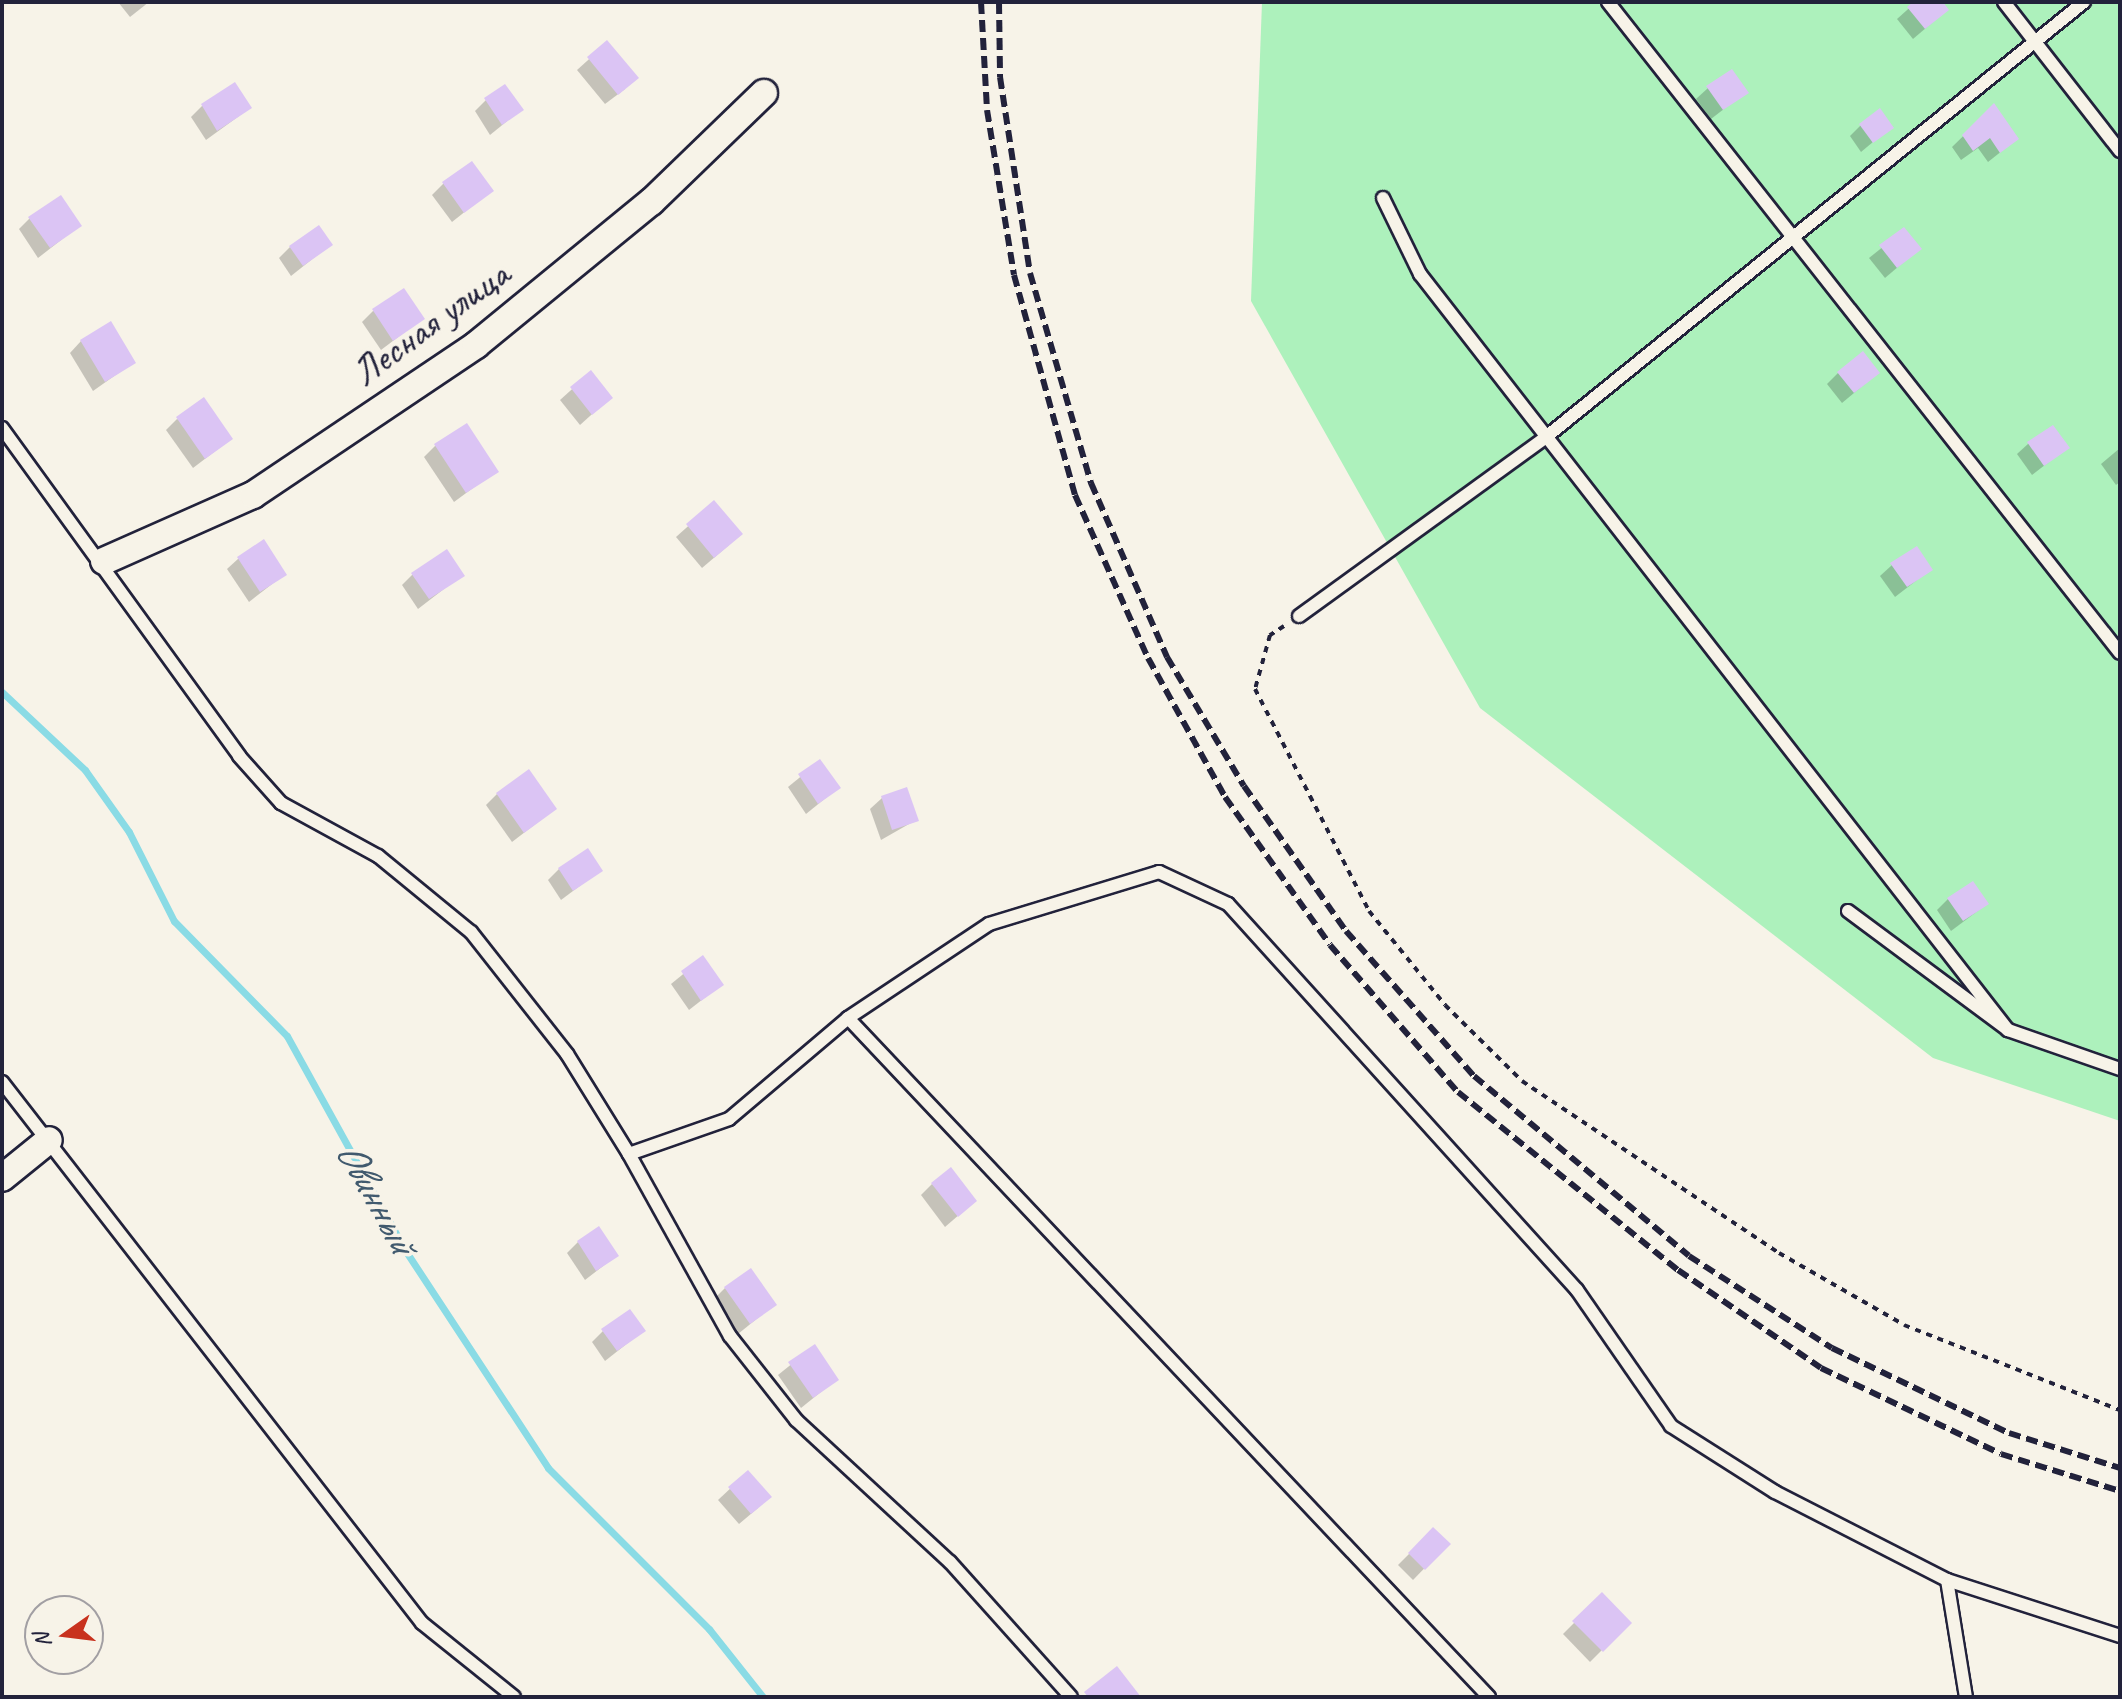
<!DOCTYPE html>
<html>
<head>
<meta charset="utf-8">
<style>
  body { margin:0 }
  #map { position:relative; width:2122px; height:1699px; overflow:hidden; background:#f7f3e8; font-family:Caveat,sans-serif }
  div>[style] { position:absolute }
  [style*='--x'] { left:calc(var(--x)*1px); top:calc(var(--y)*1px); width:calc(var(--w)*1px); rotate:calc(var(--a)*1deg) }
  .green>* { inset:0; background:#adf1bc }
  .shadow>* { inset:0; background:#0003 }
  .stream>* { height:7px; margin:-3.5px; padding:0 3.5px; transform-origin:3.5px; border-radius:3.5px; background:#8adbe5 }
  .building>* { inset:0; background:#dbc4f4 }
  .path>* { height:4px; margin-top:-2px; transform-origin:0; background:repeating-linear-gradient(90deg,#22223b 0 6px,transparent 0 12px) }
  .roads { filter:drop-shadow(2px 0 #22223b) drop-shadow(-2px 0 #22223b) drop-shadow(0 2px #22223b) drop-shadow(0 -2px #22223b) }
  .service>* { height:12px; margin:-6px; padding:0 6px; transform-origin:6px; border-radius:6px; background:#f7f3e8 }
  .minor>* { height:26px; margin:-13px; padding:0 13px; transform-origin:13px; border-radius:13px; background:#f7f3e8 }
  .rail>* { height:6px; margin-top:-3px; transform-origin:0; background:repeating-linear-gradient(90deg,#22223b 0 12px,transparent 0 18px) }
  span { translate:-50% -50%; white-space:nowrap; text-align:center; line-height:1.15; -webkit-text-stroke:7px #f7f3e8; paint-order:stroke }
  .street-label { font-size:40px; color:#22223b }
  .water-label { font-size:42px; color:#415a6e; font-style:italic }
  .frame { position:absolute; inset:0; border:4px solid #22223b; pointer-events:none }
  .north { position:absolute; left:24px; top:1595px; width:80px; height:80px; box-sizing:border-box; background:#f7f3e8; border:2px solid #a29fa3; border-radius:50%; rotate:256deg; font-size:22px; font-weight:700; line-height:32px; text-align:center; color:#22223b }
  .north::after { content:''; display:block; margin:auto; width:28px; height:36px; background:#c8321e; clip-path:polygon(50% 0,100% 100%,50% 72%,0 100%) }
</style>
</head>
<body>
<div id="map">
  <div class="green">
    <i style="clip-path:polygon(1262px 2px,2120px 2px,2120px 1121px,1933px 1058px,1480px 708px,1251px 301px)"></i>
  </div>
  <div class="shadow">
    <i style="clip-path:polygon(118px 2px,149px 2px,130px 17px)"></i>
    <i style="clip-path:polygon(1916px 2px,1941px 2px,1947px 10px,1913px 39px,1897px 19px)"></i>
    <i style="clip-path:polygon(607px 43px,625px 89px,605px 104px,577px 70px)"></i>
    <i style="clip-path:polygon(1708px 88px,1746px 92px,1711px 119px,1696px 99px)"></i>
    <i style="clip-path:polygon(486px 100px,521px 110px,490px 135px,475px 111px)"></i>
    <i style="clip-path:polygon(202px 106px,250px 108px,206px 140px,191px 117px)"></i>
    <i style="clip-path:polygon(1994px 106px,2017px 139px,1988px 162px,1978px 148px,1961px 160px,1952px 147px)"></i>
    <i style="clip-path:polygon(1861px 125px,1891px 127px,1861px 152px,1850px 136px)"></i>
    <i style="clip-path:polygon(444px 183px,491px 191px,452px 222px,432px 195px)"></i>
    <i style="clip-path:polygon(30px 218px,79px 226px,38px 258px,19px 229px)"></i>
    <i style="clip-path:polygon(1904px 230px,1919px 249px,1885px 278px,1869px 258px)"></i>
    <i style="clip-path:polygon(330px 245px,291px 276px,279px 258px,290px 247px)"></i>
    <i style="clip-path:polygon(373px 311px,422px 319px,381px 350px,362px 322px)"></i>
    <i style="clip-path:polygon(81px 341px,134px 362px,93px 391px,70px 353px)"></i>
    <i style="clip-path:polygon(590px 373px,610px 398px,580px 425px,560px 400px)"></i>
    <i style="clip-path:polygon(1838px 373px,1878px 373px,1842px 403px,1827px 384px)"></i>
    <i style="clip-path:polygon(177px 419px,231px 439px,193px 468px,166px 430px)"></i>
    <i style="clip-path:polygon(2029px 443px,2067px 448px,2032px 475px,2017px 454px)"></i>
    <i style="clip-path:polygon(436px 445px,496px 471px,454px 502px,424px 457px)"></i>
    <i style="clip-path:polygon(2120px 448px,2120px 482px,2116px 485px,2101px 464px)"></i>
    <i style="clip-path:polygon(714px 503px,729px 545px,702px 568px,676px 537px)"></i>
    <i style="clip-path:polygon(239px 558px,285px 574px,249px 602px,227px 569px)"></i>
    <i style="clip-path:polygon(1892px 565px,1930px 570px,1895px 597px,1880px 576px)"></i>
    <i style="clip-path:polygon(413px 574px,462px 575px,418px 609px,402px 585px)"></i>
    <i style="clip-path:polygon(820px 761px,838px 788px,806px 814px,788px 787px)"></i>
    <i style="clip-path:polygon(497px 794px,555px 809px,512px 842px,486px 805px)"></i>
    <i style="clip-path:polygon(882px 798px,916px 820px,881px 840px,870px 809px)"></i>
    <i style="clip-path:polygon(559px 869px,601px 870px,561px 900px,548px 880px)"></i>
    <i style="clip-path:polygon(1948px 899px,1987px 904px,1951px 931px,1937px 910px)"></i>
    <i style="clip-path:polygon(703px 958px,721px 985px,689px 1010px,671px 984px)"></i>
    <i style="clip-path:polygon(932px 1184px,975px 1201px,945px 1227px,921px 1195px)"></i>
    <i style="clip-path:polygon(578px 1242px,616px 1256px,585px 1280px,567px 1253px)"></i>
    <i style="clip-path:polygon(725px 1288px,774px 1305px,738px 1334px,714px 1299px)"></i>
    <i style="clip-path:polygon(603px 1331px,643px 1331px,605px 1361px,592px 1342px)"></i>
    <i style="clip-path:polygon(814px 1346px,837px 1379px,801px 1408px,778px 1375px)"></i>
    <i style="clip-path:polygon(748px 1472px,758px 1508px,739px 1524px,718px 1500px)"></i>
    <i style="clip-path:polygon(1433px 1530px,1448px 1544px,1413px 1580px,1398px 1565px)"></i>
    <i style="clip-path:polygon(1602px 1595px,1629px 1623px,1590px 1662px,1563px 1634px)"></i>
  </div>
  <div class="stream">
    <i style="--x:2;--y:692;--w:114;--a:43.2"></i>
    <i style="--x:85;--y:770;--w:76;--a:54.6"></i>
    <i style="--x:129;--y:832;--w:100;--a:63.2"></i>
    <i style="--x:174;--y:921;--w:161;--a:45.5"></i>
    <i style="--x:287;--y:1036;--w:248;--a:61.1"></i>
    <i style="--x:407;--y:1253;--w:257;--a:56.7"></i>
    <i style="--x:548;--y:1468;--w:228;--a:45"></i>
    <i style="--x:709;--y:1629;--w:87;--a:51.5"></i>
  </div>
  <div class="building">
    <i style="clip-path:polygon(1913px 2px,1943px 2px,1949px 10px,1925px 29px,1907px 7px)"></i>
    <i style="clip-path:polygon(607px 40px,639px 78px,618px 95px,587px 57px)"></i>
    <i style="clip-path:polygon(1732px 69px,1749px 93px,1723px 110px,1706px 86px)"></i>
    <i style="clip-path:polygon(235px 82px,252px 108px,217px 131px,201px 104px)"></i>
    <i style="clip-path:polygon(505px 84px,524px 110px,502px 125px,484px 98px)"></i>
    <i style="clip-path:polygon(1994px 103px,2019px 139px,2000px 153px,1990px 138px,1973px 151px,1962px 135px)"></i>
    <i style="clip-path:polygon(1880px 108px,1894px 128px,1873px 143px,1859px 124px)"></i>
    <i style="clip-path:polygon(472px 161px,494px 191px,464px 213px,442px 182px)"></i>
    <i style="clip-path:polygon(61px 195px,82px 226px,50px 248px,28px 217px)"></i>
    <i style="clip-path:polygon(319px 225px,333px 245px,303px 266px,289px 246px)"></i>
    <i style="clip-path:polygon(1904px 227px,1922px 249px,1897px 268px,1879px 245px)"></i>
    <i style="clip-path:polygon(404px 288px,425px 319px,393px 341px,372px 309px)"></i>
    <i style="clip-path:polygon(111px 321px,136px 363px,105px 382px,80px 340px)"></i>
    <i style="clip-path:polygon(1863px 351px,1880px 373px,1854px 393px,1837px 372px)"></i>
    <i style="clip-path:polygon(591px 370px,613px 398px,592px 415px,570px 387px)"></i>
    <i style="clip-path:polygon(204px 397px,233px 439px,205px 459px,176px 417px)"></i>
    <i style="clip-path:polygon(467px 423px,499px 472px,466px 493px,434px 444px)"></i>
    <i style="clip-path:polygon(2053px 425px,2070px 448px,2044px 466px,2027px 442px)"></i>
    <i style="clip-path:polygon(714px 500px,743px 534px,714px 558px,686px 524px)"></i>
    <i style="clip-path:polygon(264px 539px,287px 575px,260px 592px,237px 557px)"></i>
    <i style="clip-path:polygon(1917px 546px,1933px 570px,1907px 587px,1890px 563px)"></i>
    <i style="clip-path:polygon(447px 549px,465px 576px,429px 599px,411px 573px)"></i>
    <i style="clip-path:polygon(820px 759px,841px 788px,818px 804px,798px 774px)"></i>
    <i style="clip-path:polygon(529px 769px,557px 809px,524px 833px,496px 793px)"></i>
    <i style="clip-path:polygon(907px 787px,919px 821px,892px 830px,881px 796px)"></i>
    <i style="clip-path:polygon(588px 848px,603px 871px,573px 891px,558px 868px)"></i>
    <i style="clip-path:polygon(1973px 881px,1989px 904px,1963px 921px,1947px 898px)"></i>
    <i style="clip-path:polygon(703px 955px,724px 985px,701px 1001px,681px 971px)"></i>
    <i style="clip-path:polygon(951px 1167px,977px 1201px,958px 1217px,931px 1183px)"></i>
    <i style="clip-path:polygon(599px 1226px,619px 1256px,596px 1271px,577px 1241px)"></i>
    <i style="clip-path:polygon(751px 1268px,777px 1305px,750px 1324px,724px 1287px)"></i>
    <i style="clip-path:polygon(630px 1309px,646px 1331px,617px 1351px,601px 1329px)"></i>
    <i style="clip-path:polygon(815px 1344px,839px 1380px,813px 1398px,788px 1362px)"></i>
    <i style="clip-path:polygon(748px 1470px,772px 1497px,751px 1514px,728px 1487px)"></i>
    <i style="clip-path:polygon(1433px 1527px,1451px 1544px,1425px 1570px,1408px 1553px)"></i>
    <i style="clip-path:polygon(1602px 1592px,1632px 1623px,1603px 1652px,1572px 1621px)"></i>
    <i style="clip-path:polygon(1117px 1666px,1141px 1697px,1088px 1697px,1084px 1692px)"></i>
  </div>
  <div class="path">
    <i style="--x:1284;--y:626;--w:17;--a:147"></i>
    <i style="--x:1270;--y:635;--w:56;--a:105.5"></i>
    <i style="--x:1255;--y:689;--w:250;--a:62.8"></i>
    <i style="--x:1369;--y:911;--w:121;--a:51"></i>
    <i style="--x:1445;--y:1005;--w:108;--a:44.6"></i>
    <i style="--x:1522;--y:1081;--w:309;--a:33.8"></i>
    <i style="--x:1779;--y:1253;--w:144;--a:29.9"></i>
    <i style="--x:1904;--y:1325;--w:232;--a:21.5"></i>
  </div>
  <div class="roads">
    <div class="service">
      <i style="--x:1608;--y:2;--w:828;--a:51.82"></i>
      <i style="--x:2004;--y:2;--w:189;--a:52.1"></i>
      <i style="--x:1383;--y:198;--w:85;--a:64"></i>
      <i style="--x:1420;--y:274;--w:958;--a:52.13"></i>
      <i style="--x:2;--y:428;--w:405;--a:54.1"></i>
      <i style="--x:239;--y:756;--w:63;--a:48.2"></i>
      <i style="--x:281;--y:803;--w:111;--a:28.7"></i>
      <i style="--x:378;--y:856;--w:120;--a:39.3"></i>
      <i style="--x:471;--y:932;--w:155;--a:51.8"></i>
      <i style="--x:567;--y:1054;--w:118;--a:58.2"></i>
      <i style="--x:629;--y:1154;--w:106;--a:-19.3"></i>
      <i style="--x:729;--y:1119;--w:156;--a:-40.3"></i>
      <i style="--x:848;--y:1018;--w:169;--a:-33.7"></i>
      <i style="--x:989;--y:924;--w:178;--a:-17"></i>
      <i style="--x:1159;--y:872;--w:76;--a:24.9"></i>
      <i style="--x:1228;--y:904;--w:520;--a:47.88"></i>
      <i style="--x:1577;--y:1290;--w:165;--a:55.3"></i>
      <i style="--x:1671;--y:1426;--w:123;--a:32.4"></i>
      <i style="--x:1775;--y:1492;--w:193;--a:27.1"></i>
      <i style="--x:1947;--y:1580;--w:182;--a:17.9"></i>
      <i style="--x:1299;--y:616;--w:305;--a:-35.9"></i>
      <i style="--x:1546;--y:437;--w:692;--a:-38.96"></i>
      <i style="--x:1848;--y:911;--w:199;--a:36.6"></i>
      <i style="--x:2008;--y:1030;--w:119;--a:19.2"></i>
      <i style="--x:848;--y:1018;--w:934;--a:46.65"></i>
      <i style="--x:2;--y:1082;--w:685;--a:52.18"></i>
      <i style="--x:422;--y:1623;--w:118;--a:38.8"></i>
      <i style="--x:629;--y:1154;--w:208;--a:61"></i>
      <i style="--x:730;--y:1336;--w:107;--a:51.8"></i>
      <i style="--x:796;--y:1420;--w:209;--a:42.7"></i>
      <i style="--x:950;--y:1562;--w:181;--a:48.1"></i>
      <i style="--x:1947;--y:1580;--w:119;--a:80.8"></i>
    </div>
    <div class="minor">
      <i style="--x:104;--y:561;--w:163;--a:-23.9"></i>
      <i style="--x:253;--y:495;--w:269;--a:-33.9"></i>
      <i style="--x:476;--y:345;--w:226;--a:-39.3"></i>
      <i style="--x:651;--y:202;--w:157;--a:-44"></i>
      <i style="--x:2;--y:1178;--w:60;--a:-39"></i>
    </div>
  </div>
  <div class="rail">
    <i style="--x:981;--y:2;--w:108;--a:86.8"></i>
    <i style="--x:987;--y:110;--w:167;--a:80.7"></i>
    <i style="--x:1014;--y:275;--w:228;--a:74.5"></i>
    <i style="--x:1075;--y:495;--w:179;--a:65.9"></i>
    <i style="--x:1148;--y:658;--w:159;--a:61"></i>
    <i style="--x:1225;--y:797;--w:181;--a:54.6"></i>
    <i style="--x:1330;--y:945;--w:195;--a:49"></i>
    <i style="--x:1458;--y:1092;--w:283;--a:39"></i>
    <i style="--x:1678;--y:1270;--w:173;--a:34.4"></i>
    <i style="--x:1821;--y:1368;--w:199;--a:25.5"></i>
    <i style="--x:2001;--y:1454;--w:125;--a:17.3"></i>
    <i style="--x:999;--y:2;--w:75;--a:89.2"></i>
    <i style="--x:1000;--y:77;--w:198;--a:81.3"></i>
    <i style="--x:1030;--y:273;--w:219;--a:73.8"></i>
    <i style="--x:1091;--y:483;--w:190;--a:66.4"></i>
    <i style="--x:1167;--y:657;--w:150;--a:59.2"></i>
    <i style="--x:1244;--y:786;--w:177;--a:54.9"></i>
    <i style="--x:1346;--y:931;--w:193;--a:48.6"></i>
    <i style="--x:1474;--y:1076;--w:280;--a:39.9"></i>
    <i style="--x:1689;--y:1256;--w:170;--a:32.8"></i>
    <i style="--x:1832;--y:1348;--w:196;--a:25.7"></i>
    <i style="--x:2009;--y:1433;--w:116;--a:17.5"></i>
  </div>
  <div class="street-label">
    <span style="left:430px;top:323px;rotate:-36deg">Лесная улица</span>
  </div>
  <div class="water-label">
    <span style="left:376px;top:1197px;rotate:61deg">Овинный</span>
  </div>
  <div class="frame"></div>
  <div class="north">N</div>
</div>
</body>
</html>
